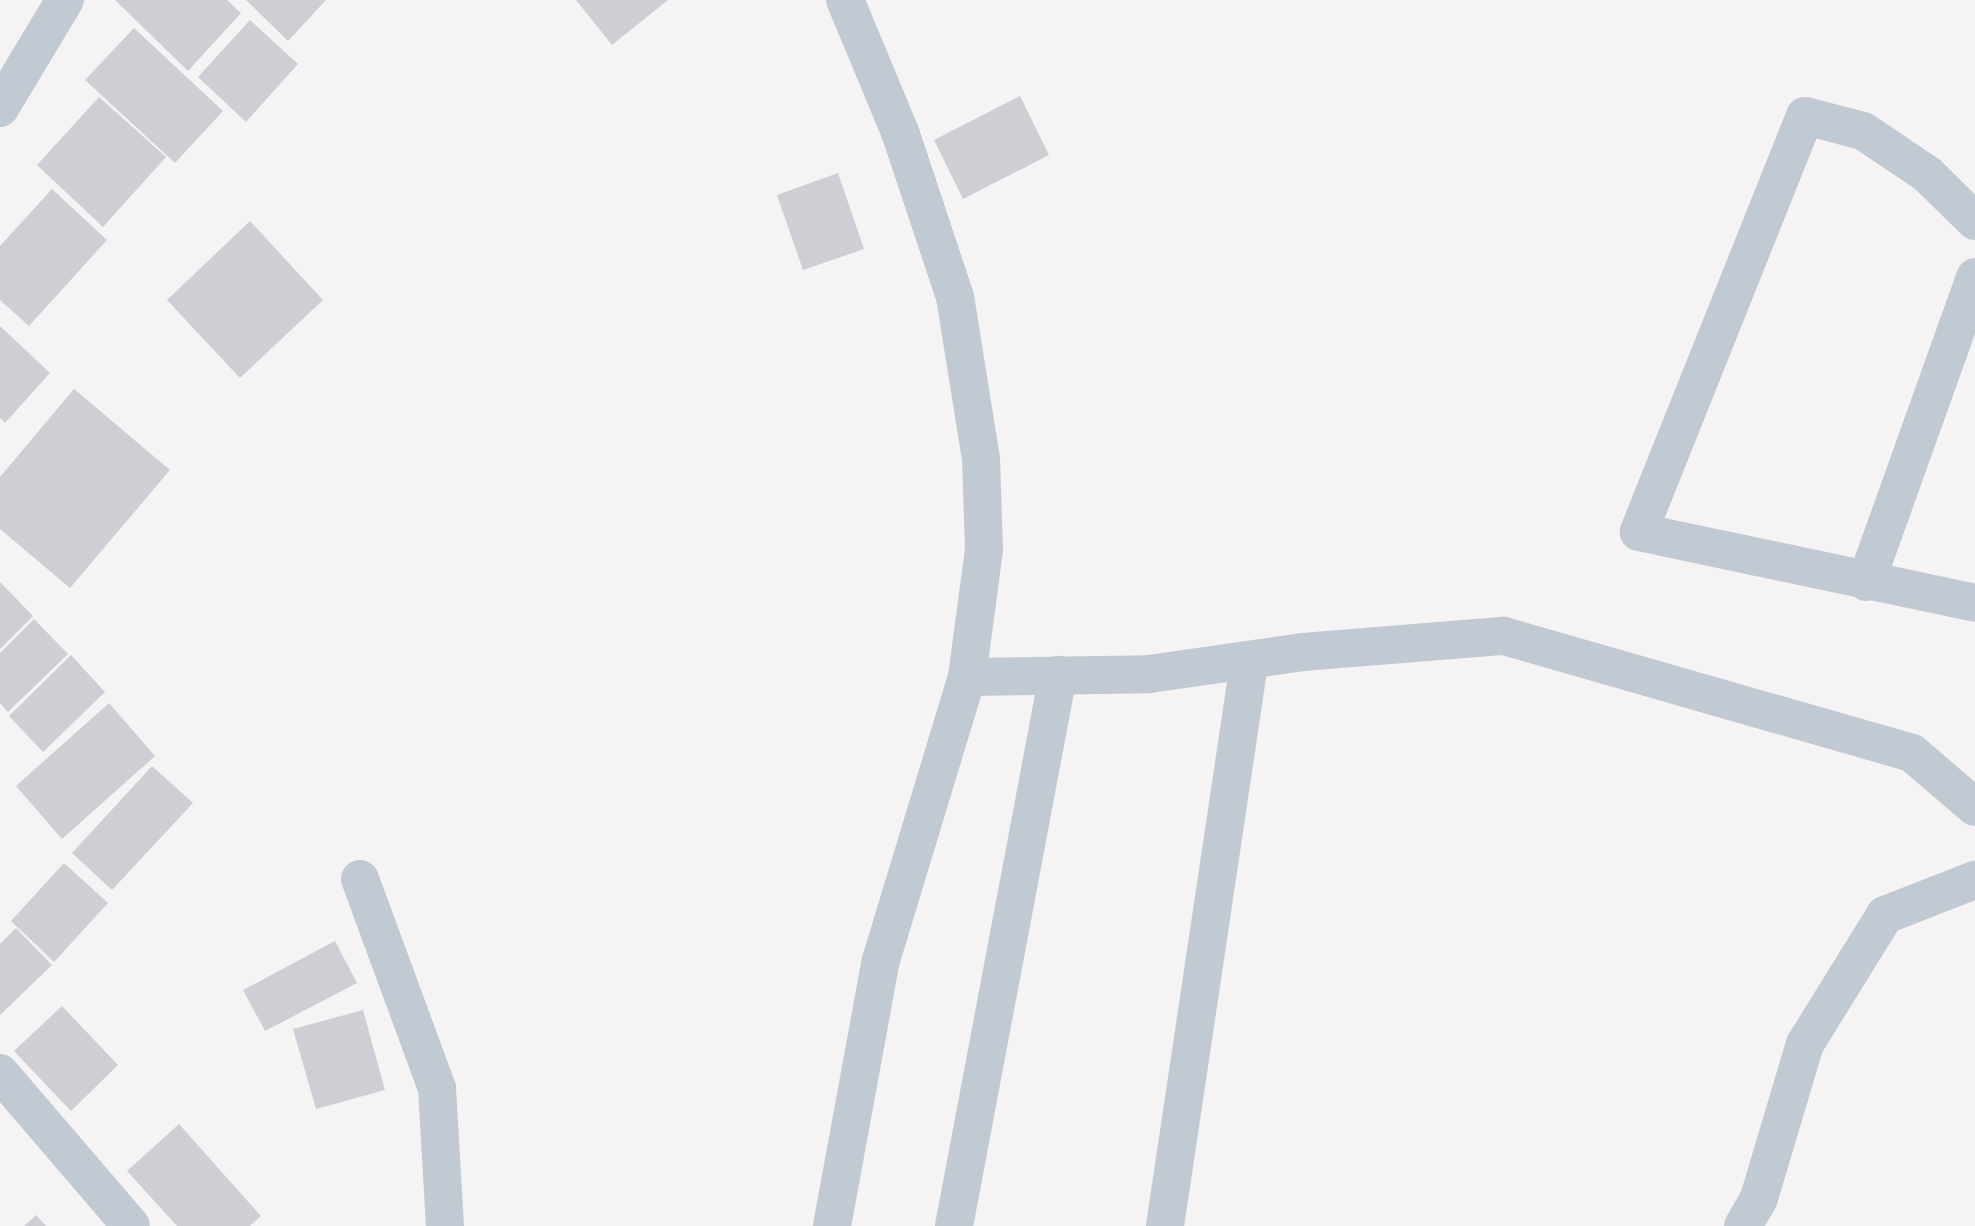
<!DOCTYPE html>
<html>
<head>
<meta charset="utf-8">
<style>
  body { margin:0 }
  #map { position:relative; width:1975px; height:1226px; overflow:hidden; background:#f5f3f3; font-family:"Titillium Web",sans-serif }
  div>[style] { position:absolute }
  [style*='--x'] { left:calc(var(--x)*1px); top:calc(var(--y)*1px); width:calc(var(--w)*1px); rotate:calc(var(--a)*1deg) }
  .building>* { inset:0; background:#cdcfd5 }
  .minor>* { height:38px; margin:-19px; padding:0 19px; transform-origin:19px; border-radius:19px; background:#c1cad2 }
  span { translate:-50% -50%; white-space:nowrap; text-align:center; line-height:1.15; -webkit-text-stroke:5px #fff; paint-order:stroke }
</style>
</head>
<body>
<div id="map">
  <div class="building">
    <i style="clip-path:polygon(115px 0,227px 0,241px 13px,188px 71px)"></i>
    <i style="clip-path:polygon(246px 0,326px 0,288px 41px)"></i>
    <i style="clip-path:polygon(576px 0,668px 0,612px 45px)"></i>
    <i style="clip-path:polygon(250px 20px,298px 64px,246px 122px,198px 77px)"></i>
    <i style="clip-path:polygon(134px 28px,223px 111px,175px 163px,85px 80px)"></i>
    <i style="clip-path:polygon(1020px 96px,1049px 155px,963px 199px,934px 140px)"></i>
    <i style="clip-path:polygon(99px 97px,166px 157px,103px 227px,37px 165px)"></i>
    <i style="clip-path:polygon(838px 173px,864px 249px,803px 270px,777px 195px)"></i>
    <i style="clip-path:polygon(52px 189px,107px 240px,29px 326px,0 300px,0 246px)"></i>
    <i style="clip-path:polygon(250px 221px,323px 300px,240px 378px,167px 300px)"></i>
    <i style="clip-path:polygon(0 326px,50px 373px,5px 423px,0 418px)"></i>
    <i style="clip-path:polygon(74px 389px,170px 470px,70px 588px,0 529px,0 477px)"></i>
    <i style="clip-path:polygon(0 582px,33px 616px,0 649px)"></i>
    <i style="clip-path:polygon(34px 619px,68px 654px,8px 712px,0 703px,0 653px)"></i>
    <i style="clip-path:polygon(71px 655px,105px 692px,43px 752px,9px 716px)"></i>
    <i style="clip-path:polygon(109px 703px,155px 756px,62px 839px,16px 786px)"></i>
    <i style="clip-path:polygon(152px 766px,193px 803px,112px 890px,72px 853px)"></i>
    <i style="clip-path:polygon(64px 863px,108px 903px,54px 962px,11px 921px)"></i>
    <i style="clip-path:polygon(16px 928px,52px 965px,0 1015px,0 944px)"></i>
    <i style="clip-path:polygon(335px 941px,357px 983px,265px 1031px,243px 990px)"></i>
    <i style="clip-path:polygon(62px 1006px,118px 1065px,71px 1111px,14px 1051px)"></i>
    <i style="clip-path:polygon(363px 1010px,385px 1090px,316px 1109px,293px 1029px)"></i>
    <i style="clip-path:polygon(179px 1124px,261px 1216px,250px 1226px,177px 1226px,127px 1171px)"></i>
    <i style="clip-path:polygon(36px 1215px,46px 1226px,24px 1226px)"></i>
  </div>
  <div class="minor">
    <i style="--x:0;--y:108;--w:126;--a:-59"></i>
    <i style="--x:1975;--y:221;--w:67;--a:-135.6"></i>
    <i style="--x:1927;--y:174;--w:77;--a:-146.1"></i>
    <i style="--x:1863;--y:131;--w:60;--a:-165.5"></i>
    <i style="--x:1805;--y:116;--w:448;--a:111.8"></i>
    <i style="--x:1639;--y:532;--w:343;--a:11.9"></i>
    <i style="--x:1866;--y:582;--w:324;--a:-70.3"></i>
    <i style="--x:967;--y:677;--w:182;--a:-0.9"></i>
    <i style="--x:1149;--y:674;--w:156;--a:-8.1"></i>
    <i style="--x:1303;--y:652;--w:202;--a:-4.6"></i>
    <i style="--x:1504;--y:636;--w:424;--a:16"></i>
    <i style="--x:1912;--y:753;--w:83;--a:40.6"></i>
    <i style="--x:360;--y:879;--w:223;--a:69.8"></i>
    <i style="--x:437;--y:1088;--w:138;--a:86.7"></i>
    <i style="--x:0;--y:1073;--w:201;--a:49.4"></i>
    <i style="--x:832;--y:1226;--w:270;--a:-79.6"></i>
    <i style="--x:881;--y:960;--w:296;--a:-73.1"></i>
    <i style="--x:967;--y:677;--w:129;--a:-82.4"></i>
    <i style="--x:984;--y:549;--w:90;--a:-91.9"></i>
    <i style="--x:981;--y:459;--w:164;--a:-99.1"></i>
    <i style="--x:955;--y:297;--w:174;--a:-108.4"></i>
    <i style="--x:900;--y:132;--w:143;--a:-112.6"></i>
    <i style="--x:954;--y:1226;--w:561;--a:-79.31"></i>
    <i style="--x:1165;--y:1226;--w:569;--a:-81.51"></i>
    <i style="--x:1743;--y:1226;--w:32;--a:-60"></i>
    <i style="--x:1759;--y:1198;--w:161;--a:-73.4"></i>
    <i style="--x:1805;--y:1044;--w:152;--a:-58.2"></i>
    <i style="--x:1885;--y:915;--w:97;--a:-21.3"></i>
  </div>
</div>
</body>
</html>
